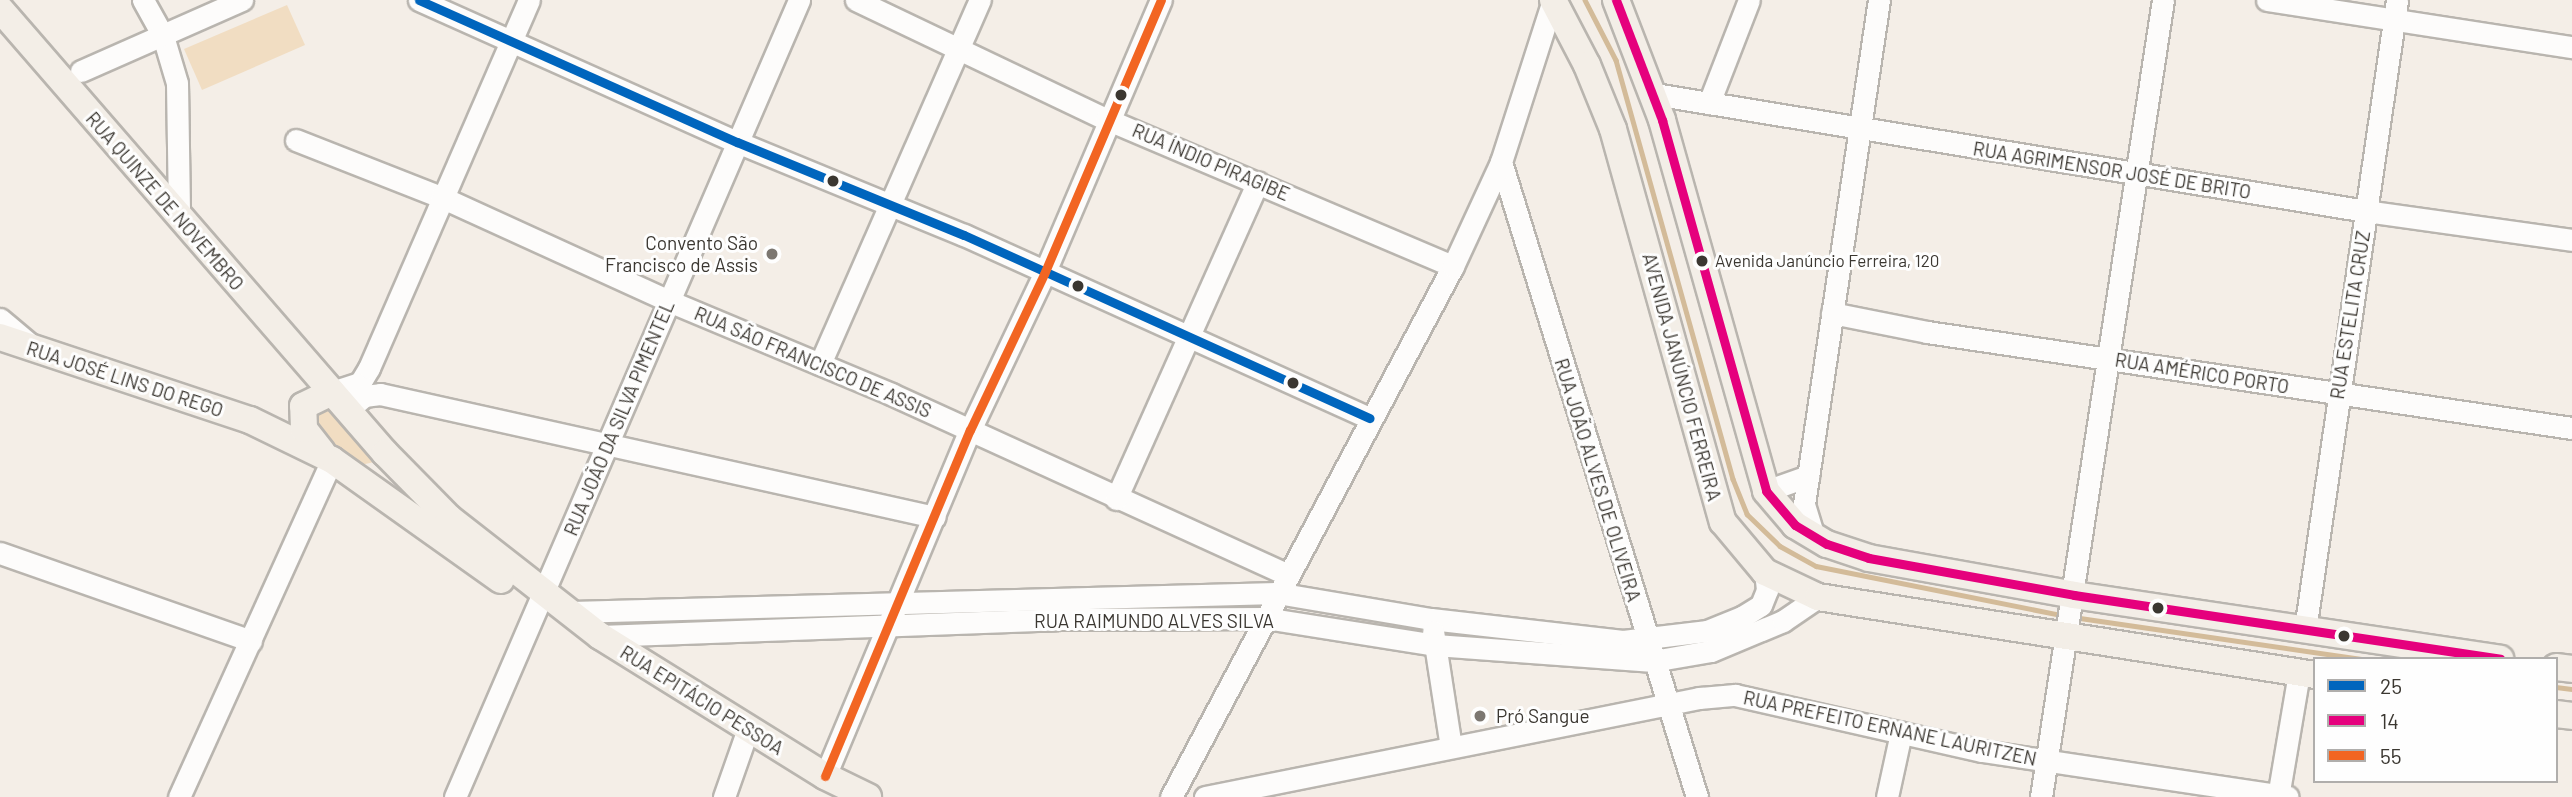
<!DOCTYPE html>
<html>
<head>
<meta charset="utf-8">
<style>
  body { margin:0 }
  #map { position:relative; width:2572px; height:797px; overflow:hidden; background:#f4eee7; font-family:Barlow,sans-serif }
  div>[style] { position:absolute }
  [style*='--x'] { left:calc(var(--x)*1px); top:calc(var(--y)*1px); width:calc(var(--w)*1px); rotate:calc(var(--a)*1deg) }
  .green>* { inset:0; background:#f1ddc2 }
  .stream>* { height:4.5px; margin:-2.25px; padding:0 2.25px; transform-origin:2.25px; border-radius:2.25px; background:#d3bb99 }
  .roads { filter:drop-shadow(2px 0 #b9b5af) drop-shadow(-2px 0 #b9b5af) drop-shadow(0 2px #b9b5af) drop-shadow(0 -2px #b9b5af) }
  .minor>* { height:21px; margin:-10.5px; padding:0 10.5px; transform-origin:10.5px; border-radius:10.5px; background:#fdfcfb }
  .major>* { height:26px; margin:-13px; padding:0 13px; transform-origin:13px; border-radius:13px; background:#f3eee7 }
  .bus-1>* { height:9px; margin:-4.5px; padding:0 4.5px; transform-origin:4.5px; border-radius:4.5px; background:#0065bd }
  .bus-2>* { height:9px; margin:-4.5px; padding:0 4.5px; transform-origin:4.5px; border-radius:4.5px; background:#e5007d }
  .bus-3>* { height:9px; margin:-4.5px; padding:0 4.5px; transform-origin:4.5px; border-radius:4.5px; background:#f26522 }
  .dots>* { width:19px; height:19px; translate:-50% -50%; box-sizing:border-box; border:4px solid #fefefe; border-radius:50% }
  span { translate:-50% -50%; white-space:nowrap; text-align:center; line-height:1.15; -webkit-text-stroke:6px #fefefe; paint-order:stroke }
  .bus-label { font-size:17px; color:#3b3731 }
  .left { translate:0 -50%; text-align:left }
  .street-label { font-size:19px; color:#3b3731 }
  .poi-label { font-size:19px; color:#3b3731 }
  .right { translate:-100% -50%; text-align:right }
  .legend { position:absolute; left:2313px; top:657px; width:245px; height:126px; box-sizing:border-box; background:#fefefe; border:2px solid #b0aeac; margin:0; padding:9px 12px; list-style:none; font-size:21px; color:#3b3731 }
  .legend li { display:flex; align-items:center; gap:14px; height:35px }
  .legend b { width:35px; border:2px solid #b0aeac }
</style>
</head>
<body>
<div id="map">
  <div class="green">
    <i style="clip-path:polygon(287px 5px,305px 45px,202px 90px,184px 49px)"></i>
    <i style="clip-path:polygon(325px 404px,376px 456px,374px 462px,361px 465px,324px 438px,309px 411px)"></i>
  </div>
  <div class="stream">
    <i style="--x:1585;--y:0;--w:68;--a:62.7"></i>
    <i style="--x:1616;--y:60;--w:435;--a:74.4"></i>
    <i style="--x:1733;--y:479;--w:38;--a:68"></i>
    <i style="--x:1747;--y:514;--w:46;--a:44.1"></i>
    <i style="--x:1780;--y:546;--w:41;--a:29.1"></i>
    <i style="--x:1816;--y:566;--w:250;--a:11.3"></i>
    <i style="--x:2073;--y:617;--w:291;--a:8.3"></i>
    <i style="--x:2556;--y:687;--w:16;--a:7"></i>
  </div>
  <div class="roads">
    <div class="minor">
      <i style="--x:143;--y:0;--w:41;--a:60.9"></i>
      <i style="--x:163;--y:36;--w:49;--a:73.4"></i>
      <i style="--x:177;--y:83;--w:134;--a:89.1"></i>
      <i style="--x:419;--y:0;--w:348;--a:24.1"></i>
      <i style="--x:737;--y:142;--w:245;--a:22.3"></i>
      <i style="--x:964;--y:235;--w:445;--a:24.3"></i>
      <i style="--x:856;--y:0;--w:277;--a:25.5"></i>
      <i style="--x:1106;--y:119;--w:377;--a:23"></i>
      <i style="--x:2267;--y:0;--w:309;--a:8.8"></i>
      <i style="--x:81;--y:71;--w:176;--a:-23.8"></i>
      <i style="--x:1654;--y:94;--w:722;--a:9.33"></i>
      <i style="--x:2366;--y:211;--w:208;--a:8"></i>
      <i style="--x:1709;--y:103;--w:110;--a:-68.8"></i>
      <i style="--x:296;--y:140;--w:156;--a:21.5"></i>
      <i style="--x:441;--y:197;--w:251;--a:24.5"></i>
      <i style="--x:669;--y:301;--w:241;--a:22.7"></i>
      <i style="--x:891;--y:394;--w:436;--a:24.5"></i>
      <i style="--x:1501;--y:162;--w:665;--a:72.85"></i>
      <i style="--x:1832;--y:313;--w:97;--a:11.3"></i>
      <i style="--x:1927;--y:332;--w:652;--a:8.47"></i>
      <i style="--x:0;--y:319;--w:40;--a:40"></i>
      <i style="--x:820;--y:364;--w:398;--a:-66.3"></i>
      <i style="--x:332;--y:392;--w:29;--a:-18"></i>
      <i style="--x:360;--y:383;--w:17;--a:-59"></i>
      <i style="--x:369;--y:368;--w:401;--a:-66.5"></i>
      <i style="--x:348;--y:410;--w:21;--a:-41"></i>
      <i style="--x:364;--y:396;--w:16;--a:-7"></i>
      <i style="--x:380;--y:394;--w:568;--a:12.5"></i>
      <i style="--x:1766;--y:491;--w:45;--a:-19.7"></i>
      <i style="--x:1116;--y:499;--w:347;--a:-65.9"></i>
      <i style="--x:1814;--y:537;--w:34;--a:-107"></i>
      <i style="--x:1804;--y:504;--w:510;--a:-81.54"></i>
      <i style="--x:0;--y:553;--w:266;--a:19.3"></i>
      <i style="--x:571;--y:612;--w:706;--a:-1.54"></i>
      <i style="--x:1277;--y:593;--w:156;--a:9.6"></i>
      <i style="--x:1431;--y:619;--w:193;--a:6.5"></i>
      <i style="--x:1623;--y:641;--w:85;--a:-6.8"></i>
      <i style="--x:1707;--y:631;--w:38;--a:-22"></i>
      <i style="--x:1742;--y:617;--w:22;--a:-32"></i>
      <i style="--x:1761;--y:605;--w:16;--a:-68"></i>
      <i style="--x:1767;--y:590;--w:18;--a:-96"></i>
      <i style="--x:2305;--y:630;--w:637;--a:-81.69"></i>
      <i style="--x:1433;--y:631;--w:117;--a:81.2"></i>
      <i style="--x:600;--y:636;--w:458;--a:-2.1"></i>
      <i style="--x:1058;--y:619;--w:207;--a:-0.3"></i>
      <i style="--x:1265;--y:618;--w:172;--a:9"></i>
      <i style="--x:1435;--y:645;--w:219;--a:4.2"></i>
      <i style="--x:1653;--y:661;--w:59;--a:-9.8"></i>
      <i style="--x:1711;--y:651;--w:78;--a:-22.6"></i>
      <i style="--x:1783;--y:621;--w:42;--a:-34.4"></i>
      <i style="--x:825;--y:776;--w:375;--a:-67.3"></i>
      <i style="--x:970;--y:430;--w:173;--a:-64.6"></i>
      <i style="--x:1044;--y:274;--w:298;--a:-66.9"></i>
      <i style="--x:179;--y:797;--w:370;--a:-65.6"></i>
      <i style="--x:455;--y:797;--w:868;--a:-66.65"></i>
      <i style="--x:724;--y:797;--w:72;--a:-70.6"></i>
      <i style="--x:1171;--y:797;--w:601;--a:-62.03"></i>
      <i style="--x:1453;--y:266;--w:115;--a:-65.2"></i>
      <i style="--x:1501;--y:162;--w:170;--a:-72.2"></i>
      <i style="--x:1205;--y:797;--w:504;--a:-11.33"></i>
      <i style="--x:1699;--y:698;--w:36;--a:-5"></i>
      <i style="--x:1735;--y:695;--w:253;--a:12.8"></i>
      <i style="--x:1982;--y:751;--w:309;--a:8.5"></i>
      <i style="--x:1887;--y:797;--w:66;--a:-77.7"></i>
      <i style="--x:2041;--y:797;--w:806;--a:-81.3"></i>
      <i style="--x:2278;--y:797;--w:126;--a:-80.4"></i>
    </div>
    <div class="major">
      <i style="--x:1553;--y:0;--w:73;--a:62.4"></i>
      <i style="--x:1587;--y:65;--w:69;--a:67.9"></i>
      <i style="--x:1613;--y:129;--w:408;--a:74.4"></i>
      <i style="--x:1723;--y:522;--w:65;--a:50"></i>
      <i style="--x:1765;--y:572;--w:59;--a:25.3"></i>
      <i style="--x:1818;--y:597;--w:503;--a:8.92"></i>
      <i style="--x:1616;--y:0;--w:129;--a:69"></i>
      <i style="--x:1662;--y:120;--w:385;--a:74.3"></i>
      <i style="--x:1766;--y:491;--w:45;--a:49.5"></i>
      <i style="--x:1795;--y:525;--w:37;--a:31"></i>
      <i style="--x:1827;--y:544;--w:44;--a:18.4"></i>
      <i style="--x:1869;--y:558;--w:208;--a:10.2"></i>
      <i style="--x:2074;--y:595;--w:431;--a:8.5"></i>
      <i style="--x:0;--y:9;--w:588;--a:49.07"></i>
      <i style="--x:385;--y:453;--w:91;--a:45.4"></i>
      <i style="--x:449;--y:518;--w:192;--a:38"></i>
      <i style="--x:600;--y:636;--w:265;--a:31.9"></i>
      <i style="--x:825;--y:776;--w:48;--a:26"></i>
      <i style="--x:0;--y:337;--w:263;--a:18.4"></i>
      <i style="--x:250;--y:420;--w:91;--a:26"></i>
      <i style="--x:332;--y:460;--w:207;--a:35.4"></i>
      <i style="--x:322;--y:452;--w:29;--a:-128"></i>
      <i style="--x:304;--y:429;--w:23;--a:-92"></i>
      <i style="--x:303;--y:406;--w:32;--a:-26"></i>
      <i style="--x:2556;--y:667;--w:16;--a:7"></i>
      <i style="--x:2556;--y:714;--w:16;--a:7"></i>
    </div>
  </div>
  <div class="bus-1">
    <i style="--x:419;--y:0;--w:348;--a:24.1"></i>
    <i style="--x:737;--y:142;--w:245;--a:22.3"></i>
    <i style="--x:964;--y:235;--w:445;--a:24.3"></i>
  </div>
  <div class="bus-2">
    <i style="--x:1616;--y:0;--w:129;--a:69"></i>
    <i style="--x:1662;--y:120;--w:385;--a:74.3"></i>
    <i style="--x:1766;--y:491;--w:45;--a:49.5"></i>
    <i style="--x:1795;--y:525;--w:37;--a:31"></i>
    <i style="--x:1827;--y:544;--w:44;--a:18.4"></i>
    <i style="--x:1869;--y:558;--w:208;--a:10.2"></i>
    <i style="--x:2074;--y:595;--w:431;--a:8.5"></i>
  </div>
  <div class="bus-3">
    <i style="--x:825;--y:776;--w:375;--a:-67.3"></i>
    <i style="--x:970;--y:430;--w:173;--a:-64.6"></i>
    <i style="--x:1044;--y:274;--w:298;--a:-66.9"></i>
  </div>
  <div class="dots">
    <i style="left:1121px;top:95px;background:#3b3731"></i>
    <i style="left:833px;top:181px;background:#3b3731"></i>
    <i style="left:772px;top:254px;background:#7c7771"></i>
    <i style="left:1702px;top:261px;background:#3b3731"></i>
    <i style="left:1078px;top:286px;background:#3b3731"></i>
    <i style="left:1293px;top:383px;background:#3b3731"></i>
    <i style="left:2158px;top:608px;background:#3b3731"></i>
    <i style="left:2344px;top:636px;background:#3b3731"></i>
    <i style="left:1480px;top:716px;background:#7c7771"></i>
  </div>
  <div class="bus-label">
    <span class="left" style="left:1715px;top:261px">Avenida Janúncio Ferreira, 120</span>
  </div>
  <div class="street-label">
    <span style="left:1211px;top:162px;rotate:23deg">RUA ÍNDIO PIRAGIBE</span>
    <span style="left:2112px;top:170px;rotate:9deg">RUA AGRIMENSOR JOSÉ DE BRITO</span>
    <span style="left:165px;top:201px;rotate:49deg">RUA QUINZE DE NOVEMBRO</span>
    <span style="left:2350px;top:315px;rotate:-81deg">RUA ESTELITA CRUZ</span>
    <span style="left:813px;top:362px;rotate:23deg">RUA SÃO FRANCISCO DE ASSIS</span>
    <span style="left:2202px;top:373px;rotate:9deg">RUA AMÉRICO PORTO</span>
    <span style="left:1682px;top:377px;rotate:75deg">AVENIDA JANÚNCIO FERREIRA</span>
    <span style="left:125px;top:379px;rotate:18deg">RUA JOSÉ LINS DO REGO</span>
    <span style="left:619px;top:418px;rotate:-67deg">RUA JOÃO DA SILVA PIMENTEL</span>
    <span style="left:1598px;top:480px;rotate:73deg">RUA JOÃO ALVES DE OLIVEIRA</span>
    <span style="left:1154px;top:621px">RUA RAIMUNDO ALVES SILVA</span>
    <span style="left:702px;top:700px;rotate:32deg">RUA EPITÁCIO PESSOA</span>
    <span style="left:1890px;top:728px;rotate:12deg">RUA PREFEITO ERNANE LAURITZEN</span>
  </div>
  <div class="poi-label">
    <span class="right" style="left:758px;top:254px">Convento São<br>Francisco de Assis</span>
    <span class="left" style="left:1496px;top:716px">Pró Sangue</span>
  </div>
  <ul class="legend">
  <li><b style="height:9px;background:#0065bd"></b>25</li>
  <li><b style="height:9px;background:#e5007d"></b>14</li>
  <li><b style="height:9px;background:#f26522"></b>55</li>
  </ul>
</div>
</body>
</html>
